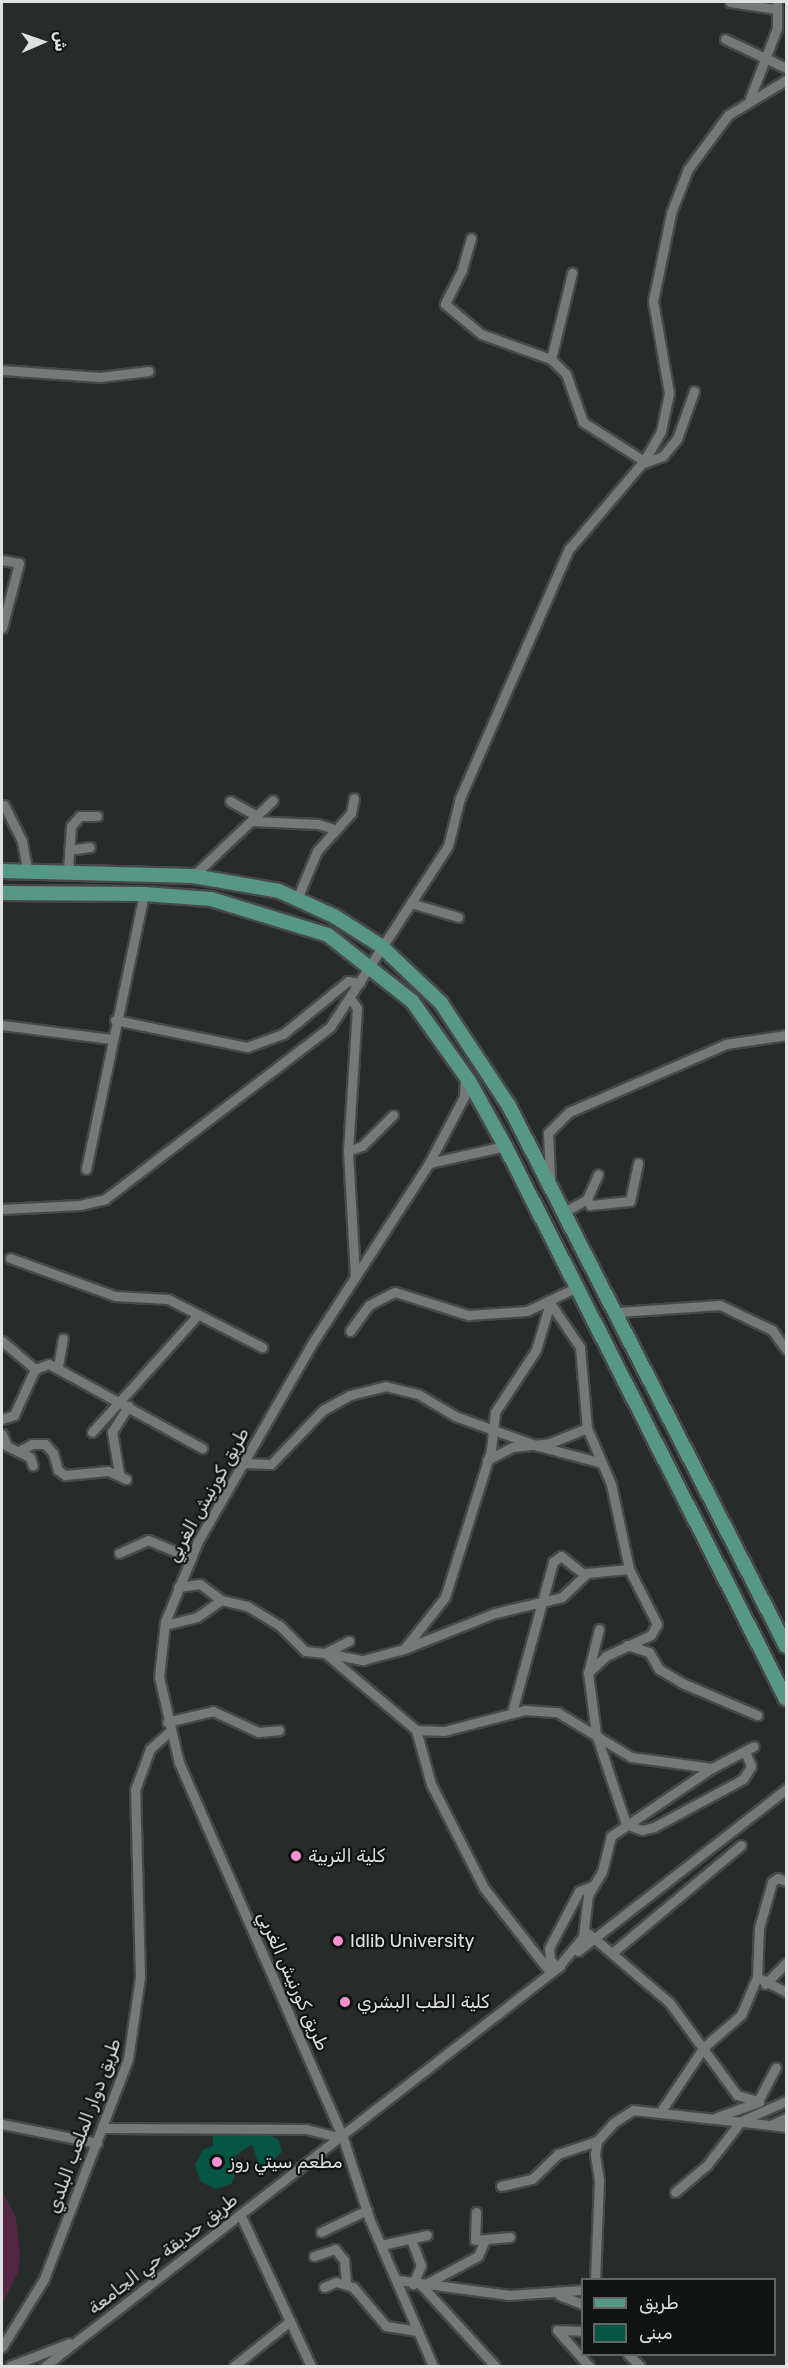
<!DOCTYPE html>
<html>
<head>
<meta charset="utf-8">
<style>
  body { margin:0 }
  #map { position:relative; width:788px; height:2368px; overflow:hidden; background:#272b29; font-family:Rubik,"Noto Sans Arabic",sans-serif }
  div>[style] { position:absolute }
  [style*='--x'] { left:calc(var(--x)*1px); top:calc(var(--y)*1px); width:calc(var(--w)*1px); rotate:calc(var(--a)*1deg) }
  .green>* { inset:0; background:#532642 }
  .building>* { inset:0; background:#055643 }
  .roads { filter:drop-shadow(2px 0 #464948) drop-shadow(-2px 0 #464948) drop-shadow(0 2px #464948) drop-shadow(0 -2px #464948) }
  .street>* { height:9px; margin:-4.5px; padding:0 4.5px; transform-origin:4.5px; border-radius:4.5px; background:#757a78 }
  .primary>* { height:14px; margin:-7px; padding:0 7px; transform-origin:7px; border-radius:7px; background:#569885 }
  .dots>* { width:16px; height:16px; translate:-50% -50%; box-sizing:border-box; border:3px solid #111312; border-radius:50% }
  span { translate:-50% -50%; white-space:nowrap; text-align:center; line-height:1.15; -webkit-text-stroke:4.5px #111312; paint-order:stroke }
  .street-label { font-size:18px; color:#dfe1e0 }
  .poi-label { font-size:18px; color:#dfe1e0 }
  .left { translate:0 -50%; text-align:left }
  .frame { position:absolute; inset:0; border:3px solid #dfe1e0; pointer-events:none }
  .legend { position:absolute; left:581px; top:2278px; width:195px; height:78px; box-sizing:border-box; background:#111312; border:2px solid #636564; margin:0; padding:8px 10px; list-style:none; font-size:18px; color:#dfe1e0 }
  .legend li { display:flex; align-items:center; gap:12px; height:30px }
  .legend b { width:30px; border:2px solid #636564 }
  .north { position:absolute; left:12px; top:12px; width:60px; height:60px; -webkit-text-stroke:4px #111312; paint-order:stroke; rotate:88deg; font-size:16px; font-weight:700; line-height:24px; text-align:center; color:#dfe1e0 }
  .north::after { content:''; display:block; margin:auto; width:21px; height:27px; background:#dfe1e0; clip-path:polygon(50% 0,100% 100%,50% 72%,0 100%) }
</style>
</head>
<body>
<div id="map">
  <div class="green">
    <i style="clip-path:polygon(2px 2190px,16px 2218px,20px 2253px,18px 2273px,2px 2304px)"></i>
  </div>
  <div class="building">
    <i style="clip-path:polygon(213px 2136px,271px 2136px,279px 2140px,282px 2152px,261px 2171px,252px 2144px,235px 2156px,239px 2168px,231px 2184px,216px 2189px,201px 2182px,195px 2165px,203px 2150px,213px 2146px)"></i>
  </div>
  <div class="roads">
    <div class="street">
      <i style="--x:730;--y:2;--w:47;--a:8.7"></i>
      <i style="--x:725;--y:39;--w:68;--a:25.4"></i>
      <i style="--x:750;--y:98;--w:75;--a:-68.9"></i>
      <i style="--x:777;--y:28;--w:26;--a:-90"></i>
      <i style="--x:471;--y:238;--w:33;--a:106"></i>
      <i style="--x:462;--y:270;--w:38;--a:117"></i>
      <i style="--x:445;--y:304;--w:47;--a:39.8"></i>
      <i style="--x:481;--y:334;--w:74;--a:19.7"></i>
      <i style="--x:551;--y:359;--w:21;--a:45"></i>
      <i style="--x:566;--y:374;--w:51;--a:70.5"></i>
      <i style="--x:583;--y:422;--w:72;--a:32.6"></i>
      <i style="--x:551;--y:359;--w:89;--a:-76.3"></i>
      <i style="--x:2;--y:370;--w:98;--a:4.1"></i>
      <i style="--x:100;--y:377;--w:49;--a:-7"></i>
      <i style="--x:641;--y:464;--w:23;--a:-20"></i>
      <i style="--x:663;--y:456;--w:22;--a:-51"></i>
      <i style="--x:677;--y:439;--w:51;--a:-70.5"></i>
      <i style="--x:2;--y:560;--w:17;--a:10"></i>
      <i style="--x:19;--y:563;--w:67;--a:104.7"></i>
      <i style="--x:230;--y:801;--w:31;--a:29"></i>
      <i style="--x:4;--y:805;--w:40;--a:63.4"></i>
      <i style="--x:22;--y:841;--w:29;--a:80"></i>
      <i style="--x:252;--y:821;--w:66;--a:2.6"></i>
      <i style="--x:318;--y:824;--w:17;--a:17"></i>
      <i style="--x:69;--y:850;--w:21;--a:-8"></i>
      <i style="--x:68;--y:870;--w:44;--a:-86.1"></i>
      <i style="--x:71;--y:826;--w:13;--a:-48"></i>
      <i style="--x:80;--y:816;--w:17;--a:0"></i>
      <i style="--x:193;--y:876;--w:110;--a:-43.5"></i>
      <i style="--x:297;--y:899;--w:52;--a:-67.4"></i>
      <i style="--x:317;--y:851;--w:51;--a:-48.2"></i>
      <i style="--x:351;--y:813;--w:15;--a:-79"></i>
      <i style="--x:411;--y:903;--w:49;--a:16.6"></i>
      <i style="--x:350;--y:998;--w:12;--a:55"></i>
      <i style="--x:357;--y:1008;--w:143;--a:93.6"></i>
      <i style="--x:348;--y:1151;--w:126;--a:86.8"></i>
      <i style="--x:115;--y:1020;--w:135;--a:11.6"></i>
      <i style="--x:247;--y:1047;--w:38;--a:-20"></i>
      <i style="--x:283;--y:1034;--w:84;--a:-39.2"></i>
      <i style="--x:348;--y:981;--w:12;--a:9"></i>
      <i style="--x:2;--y:1025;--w:110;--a:7.3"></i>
      <i style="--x:348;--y:1151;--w:15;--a:-20"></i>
      <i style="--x:362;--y:1146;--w:44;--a:-45"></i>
      <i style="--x:429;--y:1163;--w:78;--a:-12.6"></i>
      <i style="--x:86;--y:1169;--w:281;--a:-78.1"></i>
      <i style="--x:550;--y:1178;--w:45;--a:-92.5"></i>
      <i style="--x:548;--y:1133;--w:30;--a:-45"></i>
      <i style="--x:569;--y:1112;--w:171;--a:-23.4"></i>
      <i style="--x:726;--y:1044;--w:61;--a:-8.5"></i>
      <i style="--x:587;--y:1199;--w:7;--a:63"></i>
      <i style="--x:590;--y:1205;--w:40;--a:-5.7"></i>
      <i style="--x:630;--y:1201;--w:39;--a:-78"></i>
      <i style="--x:2;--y:1209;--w:78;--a:-2.9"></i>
      <i style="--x:80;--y:1205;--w:26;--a:-13"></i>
      <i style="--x:105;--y:1199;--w:283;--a:-37.4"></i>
      <i style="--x:330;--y:1027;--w:216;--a:-56.9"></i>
      <i style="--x:448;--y:846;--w:49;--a:-76"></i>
      <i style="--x:460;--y:798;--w:272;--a:-66.4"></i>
      <i style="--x:569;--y:549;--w:116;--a:-49.6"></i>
      <i style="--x:644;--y:461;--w:34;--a:-60"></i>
      <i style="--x:661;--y:431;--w:39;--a:-78"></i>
      <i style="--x:669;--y:393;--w:93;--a:-99.9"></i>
      <i style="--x:653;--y:301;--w:90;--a:-78.4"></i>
      <i style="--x:671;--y:213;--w:47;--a:-68.9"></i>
      <i style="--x:688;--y:169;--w:67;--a:-53.5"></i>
      <i style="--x:728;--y:115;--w:68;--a:-31.1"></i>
      <i style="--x:564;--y:1212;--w:26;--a:-29"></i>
      <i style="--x:587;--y:1199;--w:27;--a:-66"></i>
      <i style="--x:10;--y:1258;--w:112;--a:19.9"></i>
      <i style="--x:115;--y:1296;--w:53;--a:3.2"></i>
      <i style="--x:168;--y:1299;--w:106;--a:27.1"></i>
      <i style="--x:550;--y:1303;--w:53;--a:55.7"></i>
      <i style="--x:580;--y:1347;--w:81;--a:85.1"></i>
      <i style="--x:587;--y:1428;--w:61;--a:66.8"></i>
      <i style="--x:611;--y:1484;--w:87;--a:78"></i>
      <i style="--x:629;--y:1569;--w:62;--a:63"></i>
      <i style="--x:657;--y:1624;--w:13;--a:119"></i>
      <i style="--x:651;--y:1635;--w:50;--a:155"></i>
      <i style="--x:606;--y:1656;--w:25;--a:137"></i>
      <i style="--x:618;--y:1312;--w:102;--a:-3.9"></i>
      <i style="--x:720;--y:1305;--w:58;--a:25.7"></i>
      <i style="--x:772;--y:1330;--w:24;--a:54"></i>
      <i style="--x:350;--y:1331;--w:32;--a:-54"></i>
      <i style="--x:369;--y:1305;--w:29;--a:-27"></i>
      <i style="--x:395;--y:1292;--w:77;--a:17.5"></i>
      <i style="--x:468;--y:1315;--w:59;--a:-3.9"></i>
      <i style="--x:527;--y:1311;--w:55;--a:-25.6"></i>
      <i style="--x:2;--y:1341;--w:43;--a:40.3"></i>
      <i style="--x:58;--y:1366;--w:28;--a:-80"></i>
      <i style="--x:2;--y:1419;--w:13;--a:-18"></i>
      <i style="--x:14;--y:1415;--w:51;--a:-65.5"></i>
      <i style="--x:35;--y:1369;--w:15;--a:-20"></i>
      <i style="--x:49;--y:1364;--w:175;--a:28.8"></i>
      <i style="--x:92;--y:1432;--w:155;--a:-47.9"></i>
      <i style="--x:2;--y:1434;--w:13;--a:67"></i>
      <i style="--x:7;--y:1446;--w:25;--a:26"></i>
      <i style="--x:30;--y:1457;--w:9;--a:72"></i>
      <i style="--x:19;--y:1451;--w:15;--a:-28"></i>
      <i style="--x:32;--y:1444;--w:13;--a:0"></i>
      <i style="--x:45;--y:1444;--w:12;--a:48"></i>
      <i style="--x:53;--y:1453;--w:18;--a:74"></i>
      <i style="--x:58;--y:1470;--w:9;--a:36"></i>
      <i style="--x:65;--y:1475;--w:43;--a:-5.3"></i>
      <i style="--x:108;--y:1471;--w:20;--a:24"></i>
      <i style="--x:487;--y:1460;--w:29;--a:-27"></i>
      <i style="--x:513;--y:1447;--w:37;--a:-6"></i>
      <i style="--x:550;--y:1443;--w:40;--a:-22"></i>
      <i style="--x:243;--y:1463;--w:28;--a:2"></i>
      <i style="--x:271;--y:1464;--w:75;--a:-46.1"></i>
      <i style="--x:323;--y:1410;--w:31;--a:-29"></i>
      <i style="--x:350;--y:1395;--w:36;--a:-14"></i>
      <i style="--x:385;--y:1386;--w:34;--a:14"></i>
      <i style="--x:418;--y:1394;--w:43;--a:30.7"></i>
      <i style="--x:455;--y:1416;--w:88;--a:19.9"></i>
      <i style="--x:538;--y:1446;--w:66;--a:14.9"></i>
      <i style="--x:119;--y:1473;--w:42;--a:-99.7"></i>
      <i style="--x:112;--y:1432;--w:31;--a:-58"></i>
      <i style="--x:119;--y:1553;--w:32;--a:-24"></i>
      <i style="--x:148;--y:1540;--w:47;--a:22.7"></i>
      <i style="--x:178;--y:1587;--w:22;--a:-8"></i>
      <i style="--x:200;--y:1584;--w:26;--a:37"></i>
      <i style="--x:221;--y:1600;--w:27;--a:13"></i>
      <i style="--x:247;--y:1606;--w:37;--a:31"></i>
      <i style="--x:279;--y:1625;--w:37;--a:45"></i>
      <i style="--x:305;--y:1651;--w:20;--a:6"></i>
      <i style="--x:325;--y:1653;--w:27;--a:-27"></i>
      <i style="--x:165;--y:1625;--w:33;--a:-14"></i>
      <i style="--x:197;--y:1617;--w:29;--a:-35"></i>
      <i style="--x:599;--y:1629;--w:45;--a:104"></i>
      <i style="--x:588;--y:1673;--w:62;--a:82.5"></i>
      <i style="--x:596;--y:1734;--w:95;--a:71.6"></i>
      <i style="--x:626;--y:1824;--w:17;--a:21"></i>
      <i style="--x:642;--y:1830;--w:12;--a:-14"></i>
      <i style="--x:654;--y:1827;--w:101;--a:-28.3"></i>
      <i style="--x:743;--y:1779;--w:15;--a:-58"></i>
      <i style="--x:751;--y:1766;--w:16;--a:-112"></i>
      <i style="--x:627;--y:1645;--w:23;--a:18"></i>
      <i style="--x:649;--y:1652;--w:20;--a:60"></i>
      <i style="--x:659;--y:1669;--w:27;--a:31"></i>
      <i style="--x:682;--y:1683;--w:82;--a:23.1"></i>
      <i style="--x:404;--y:1649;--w:66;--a:-51.7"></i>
      <i style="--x:445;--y:1597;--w:154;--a:-72.6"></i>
      <i style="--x:491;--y:1450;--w:38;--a:-84"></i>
      <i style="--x:495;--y:1412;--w:74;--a:-56.5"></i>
      <i style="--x:536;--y:1350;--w:49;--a:-73.4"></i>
      <i style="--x:325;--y:1653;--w:119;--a:40.2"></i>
      <i style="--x:416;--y:1730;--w:28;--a:2"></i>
      <i style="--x:444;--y:1731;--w:84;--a:-14.5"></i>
      <i style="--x:525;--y:1710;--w:32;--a:4"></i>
      <i style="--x:557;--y:1712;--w:87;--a:31.3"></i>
      <i style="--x:631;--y:1757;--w:82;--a:7.7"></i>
      <i style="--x:331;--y:1654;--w:33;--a:11"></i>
      <i style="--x:363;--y:1660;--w:42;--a:-15"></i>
      <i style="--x:404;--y:1649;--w:98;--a:-21.6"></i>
      <i style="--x:495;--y:1613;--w:69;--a:-13.4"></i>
      <i style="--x:562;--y:1597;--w:35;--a:-44"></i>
      <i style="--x:587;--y:1573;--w:42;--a:-5.4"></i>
      <i style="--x:512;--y:1712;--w:156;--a:-74.7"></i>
      <i style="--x:553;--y:1562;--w:10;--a:-37"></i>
      <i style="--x:561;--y:1556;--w:28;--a:39"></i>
      <i style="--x:167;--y:1722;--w:47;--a:-13.4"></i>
      <i style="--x:213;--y:1711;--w:50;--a:25"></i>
      <i style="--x:258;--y:1732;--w:21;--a:-5"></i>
      <i style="--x:416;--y:1730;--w:56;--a:74.5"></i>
      <i style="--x:431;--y:1784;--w:117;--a:63"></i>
      <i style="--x:484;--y:1888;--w:108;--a:51.8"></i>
      <i style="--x:589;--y:1934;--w:105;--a:40.4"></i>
      <i style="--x:669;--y:2002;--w:115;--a:53.8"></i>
      <i style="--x:737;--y:2095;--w:22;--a:16"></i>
      <i style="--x:758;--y:2101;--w:38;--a:-62"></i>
      <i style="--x:578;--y:1951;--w:264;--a:-37.9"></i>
      <i style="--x:612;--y:1953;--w:168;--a:-39.9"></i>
      <i style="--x:560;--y:1966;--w:4;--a:146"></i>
      <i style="--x:557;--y:1968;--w:11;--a:-128"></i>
      <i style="--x:550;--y:1959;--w:11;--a:-95"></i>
      <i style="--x:549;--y:1948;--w:64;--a:-62.2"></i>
      <i style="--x:579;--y:1891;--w:14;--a:-21"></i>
      <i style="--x:757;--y:1977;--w:33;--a:27"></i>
      <i style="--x:765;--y:1984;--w:30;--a:-45"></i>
      <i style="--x:661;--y:2111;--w:77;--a:-56.1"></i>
      <i style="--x:704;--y:2047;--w:49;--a:-40.9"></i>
      <i style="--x:741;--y:2015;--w:41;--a:-67.2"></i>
      <i style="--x:757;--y:1977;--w:49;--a:-87.7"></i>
      <i style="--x:759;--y:1928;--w:48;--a:-74.2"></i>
      <i style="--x:772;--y:1882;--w:7;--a:-34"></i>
      <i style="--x:778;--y:1878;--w:9;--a:21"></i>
      <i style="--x:717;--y:2117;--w:45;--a:-19.7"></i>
      <i style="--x:2;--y:2124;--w:97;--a:11.3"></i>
      <i style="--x:770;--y:2125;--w:16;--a:7"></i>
      <i style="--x:104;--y:2128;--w:202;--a:0.3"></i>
      <i style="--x:306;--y:2129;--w:38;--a:14"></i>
      <i style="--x:501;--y:2186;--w:32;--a:-13"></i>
      <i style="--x:532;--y:2179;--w:36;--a:-44"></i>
      <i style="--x:558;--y:2154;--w:41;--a:-18.4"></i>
      <i style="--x:675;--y:2192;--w:42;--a:-40.2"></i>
      <i style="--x:707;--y:2165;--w:56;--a:-52.3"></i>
      <i style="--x:741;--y:2121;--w:49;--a:-24"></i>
      <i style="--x:476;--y:2212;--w:28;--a:92"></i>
      <i style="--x:475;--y:2240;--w:35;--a:-5"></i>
      <i style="--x:240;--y:2214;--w:168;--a:65"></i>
      <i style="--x:321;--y:2232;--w:51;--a:-25.6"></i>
      <i style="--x:485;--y:2240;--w:17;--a:114"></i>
      <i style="--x:478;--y:2256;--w:64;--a:151.8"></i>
      <i style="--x:422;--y:2286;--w:108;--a:47.6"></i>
      <i style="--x:412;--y:2242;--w:25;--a:69"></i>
      <i style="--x:421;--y:2265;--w:21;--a:113"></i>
      <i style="--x:381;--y:2245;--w:47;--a:-12.3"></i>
      <i style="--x:314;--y:2256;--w:22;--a:-18"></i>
      <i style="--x:335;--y:2249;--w:14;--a:51"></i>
      <i style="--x:344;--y:2260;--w:25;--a:85"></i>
      <i style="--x:398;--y:2280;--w:112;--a:7.7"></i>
      <i style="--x:509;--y:2295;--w:73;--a:-3.9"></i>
      <i style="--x:595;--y:2280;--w:100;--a:-87.7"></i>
      <i style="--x:599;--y:2180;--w:26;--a:-99"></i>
      <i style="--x:595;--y:2154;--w:13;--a:-81"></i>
      <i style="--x:597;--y:2141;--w:24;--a:-48"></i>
      <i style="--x:613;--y:2123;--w:24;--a:-33"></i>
      <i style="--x:633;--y:2110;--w:138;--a:6.2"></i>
      <i style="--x:770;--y:2125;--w:17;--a:-24"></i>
      <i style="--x:324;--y:2287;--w:13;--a:-23"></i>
      <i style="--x:336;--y:2282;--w:18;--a:16"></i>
      <i style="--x:353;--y:2287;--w:51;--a:49.8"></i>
      <i style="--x:386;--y:2326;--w:32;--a:9"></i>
      <i style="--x:559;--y:2295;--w:25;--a:21"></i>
      <i style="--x:557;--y:2330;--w:48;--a:48.4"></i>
      <i style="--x:557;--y:2330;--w:25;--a:2"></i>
      <i style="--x:2;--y:2347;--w:80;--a:-58.3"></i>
      <i style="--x:44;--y:2279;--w:235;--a:-69.1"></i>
      <i style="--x:128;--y:2059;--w:83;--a:-81.7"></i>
      <i style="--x:140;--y:1977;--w:187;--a:-91.5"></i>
      <i style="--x:135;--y:1790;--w:44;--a:-69.9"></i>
      <i style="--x:150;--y:1749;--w:25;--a:-42"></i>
      <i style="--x:628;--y:2354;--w:17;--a:45"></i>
      <i style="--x:10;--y:2366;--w:64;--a:-21"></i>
      <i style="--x:45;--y:2366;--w:648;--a:-37.86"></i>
      <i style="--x:557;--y:1968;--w:40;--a:-50"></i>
      <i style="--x:583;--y:1937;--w:42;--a:-83.2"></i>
      <i style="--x:588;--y:1895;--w:27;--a:-59"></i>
      <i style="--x:602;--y:1872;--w:37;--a:-76"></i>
      <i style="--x:611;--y:1836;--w:122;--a:-34"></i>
      <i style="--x:712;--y:1768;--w:47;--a:-27.6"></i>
      <i style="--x:234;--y:2366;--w:72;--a:-38.8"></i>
      <i style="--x:433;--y:2366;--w:161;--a:-113.4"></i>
      <i style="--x:369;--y:2218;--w:84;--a:-108"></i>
      <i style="--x:343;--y:2138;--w:409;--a:-113.6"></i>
      <i style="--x:179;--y:1763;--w:88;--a:-103.1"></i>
      <i style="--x:159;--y:1677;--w:55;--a:-83.8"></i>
      <i style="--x:165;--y:1622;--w:87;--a:-67.8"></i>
      <i style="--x:198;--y:1541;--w:226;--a:-60"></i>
      <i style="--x:311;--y:1345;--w:217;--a:-57"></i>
      <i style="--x:429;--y:1163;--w:75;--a:-62.1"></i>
      <i style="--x:464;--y:1097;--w:20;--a:-87"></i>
    </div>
    <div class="primary">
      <i style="--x:2;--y:871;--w:191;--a:1.5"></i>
      <i style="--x:193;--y:876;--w:87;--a:9.9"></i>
      <i style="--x:279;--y:891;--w:60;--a:24.4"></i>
      <i style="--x:334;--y:916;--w:56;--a:32.6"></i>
      <i style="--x:381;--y:946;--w:83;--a:43.5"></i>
      <i style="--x:441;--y:1003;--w:123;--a:56.6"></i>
      <i style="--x:509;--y:1106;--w:607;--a:62.84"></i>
      <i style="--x:2;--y:893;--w:142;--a:0.4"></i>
      <i style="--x:144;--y:894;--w:67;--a:4.3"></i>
      <i style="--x:211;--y:899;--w:122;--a:17.1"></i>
      <i style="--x:328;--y:935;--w:107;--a:38.2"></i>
      <i style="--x:412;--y:1001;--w:98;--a:54.5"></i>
      <i style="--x:469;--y:1081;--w:74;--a:61"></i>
      <i style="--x:505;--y:1146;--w:620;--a:63.06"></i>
    </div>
  </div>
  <div class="dots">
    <i style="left:296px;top:1856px;background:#f790ce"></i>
    <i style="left:338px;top:1941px;background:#f790ce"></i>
    <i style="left:345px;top:2002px;background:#f790ce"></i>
    <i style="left:217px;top:2162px;background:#f790ce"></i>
  </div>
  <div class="street-label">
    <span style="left:208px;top:1495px;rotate:-61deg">طريق كورنيش الغربي</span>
    <span style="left:293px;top:1981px;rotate:66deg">طريق كورنيش الغربي</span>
    <span style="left:84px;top:2126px;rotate:-70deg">طريق دوار الملعب البلدي</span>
    <span style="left:163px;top:2254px;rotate:-38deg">طريق حديقة حي الجامعة</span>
  </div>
  <div class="poi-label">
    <span class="left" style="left:308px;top:1856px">كلية التربية</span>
    <span class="left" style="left:350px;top:1941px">Idlib University</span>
    <span class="left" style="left:357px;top:2002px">كلية الطب البشري</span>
    <span class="left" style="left:229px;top:2162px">مطعم سيتي روز</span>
  </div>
  <div class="frame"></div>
  <ul class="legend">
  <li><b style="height:8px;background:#569885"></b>طريق</li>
  <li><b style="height:16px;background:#055643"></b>مبنى</li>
  </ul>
  <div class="north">ش</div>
</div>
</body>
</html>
